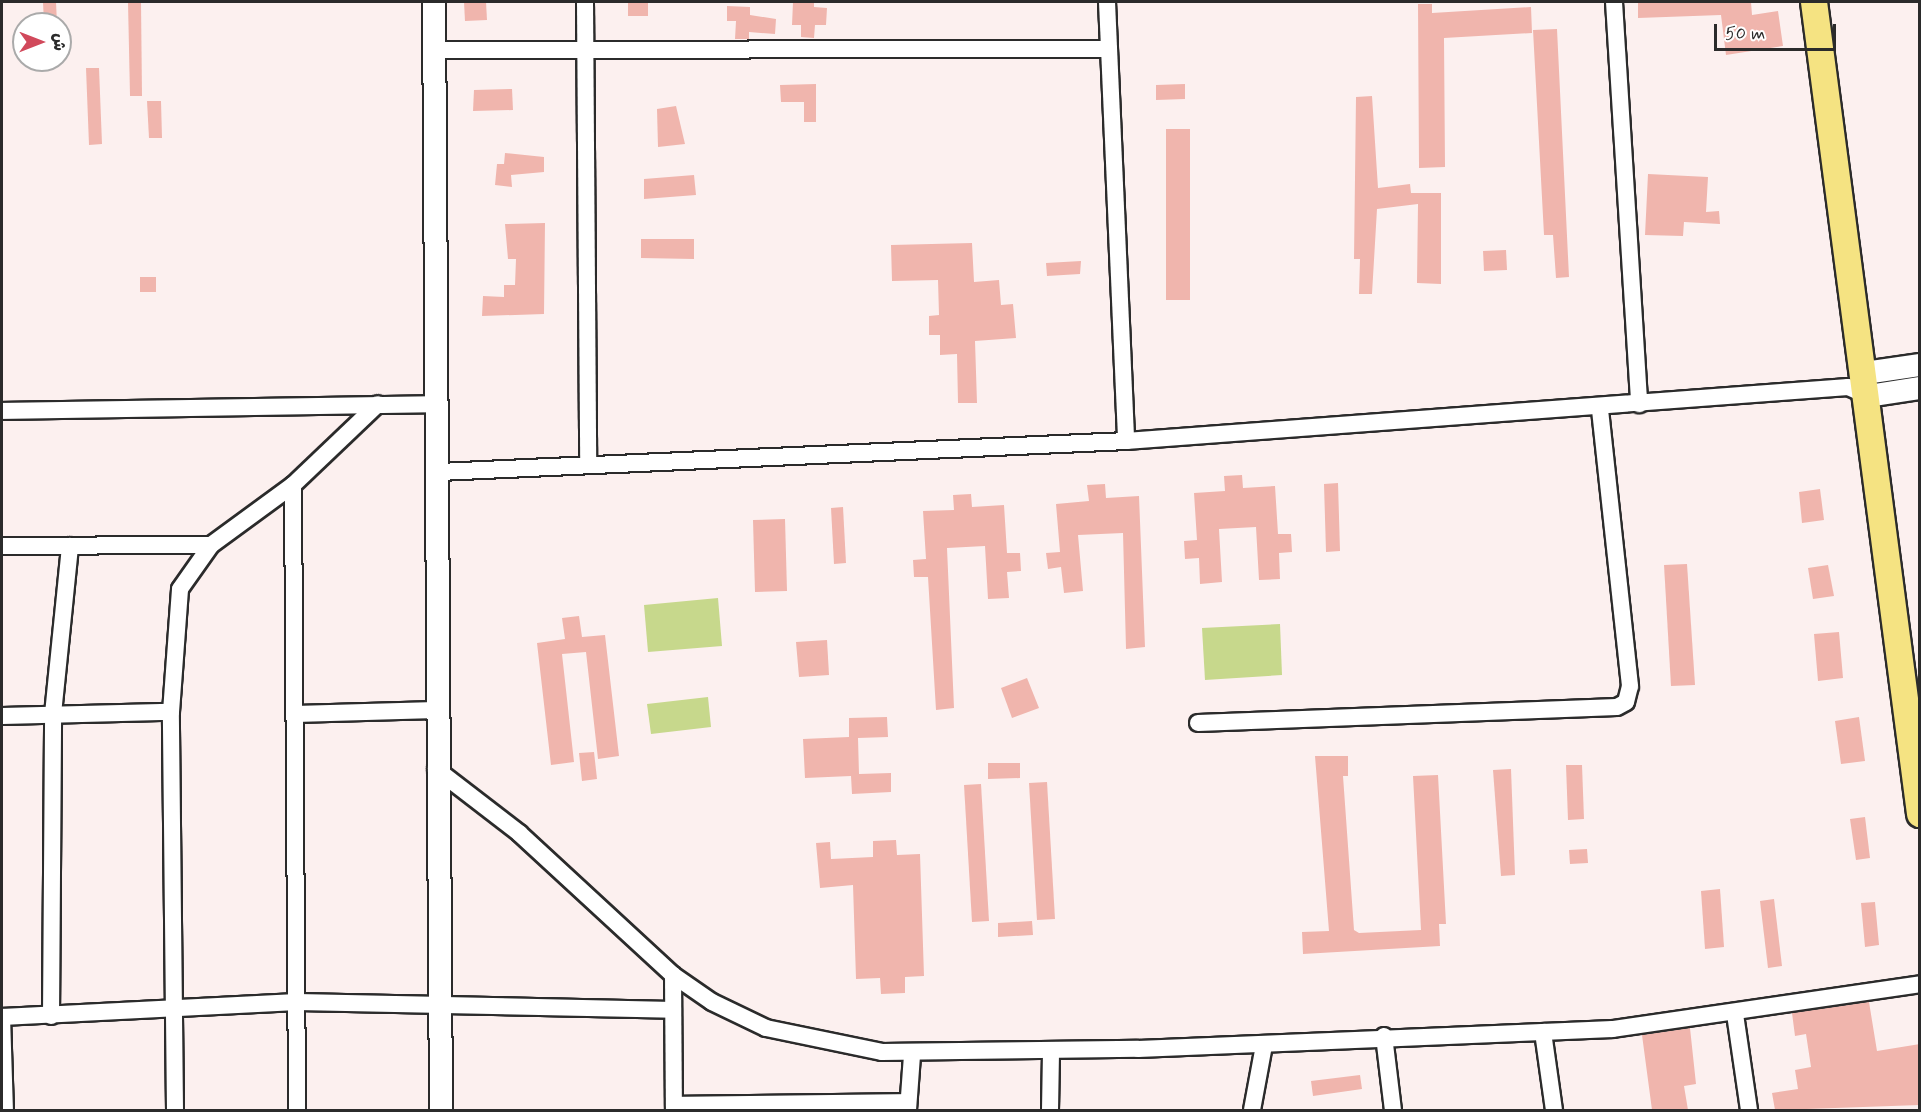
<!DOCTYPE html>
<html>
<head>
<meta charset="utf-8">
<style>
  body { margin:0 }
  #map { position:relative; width:1921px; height:1112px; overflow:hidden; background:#fcf0ef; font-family:Mynerve,"Playpen Sans Arabic",sans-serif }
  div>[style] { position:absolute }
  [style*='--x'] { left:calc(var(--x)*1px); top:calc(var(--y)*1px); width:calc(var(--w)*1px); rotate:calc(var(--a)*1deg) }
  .green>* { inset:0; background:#c7d88c }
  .building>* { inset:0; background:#f0b5ad }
  .roads { filter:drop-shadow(2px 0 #2b2b2b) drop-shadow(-2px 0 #2b2b2b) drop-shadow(0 2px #2b2b2b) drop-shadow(0 -2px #2b2b2b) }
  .street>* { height:16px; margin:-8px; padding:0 8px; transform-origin:8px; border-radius:8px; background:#fff }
  .secondary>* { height:22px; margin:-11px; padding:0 11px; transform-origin:11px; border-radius:11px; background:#fff }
  .primary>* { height:26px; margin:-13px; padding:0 13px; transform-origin:13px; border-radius:13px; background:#f5e382 }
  span { translate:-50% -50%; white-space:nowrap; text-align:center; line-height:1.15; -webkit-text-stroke:4.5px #fff; paint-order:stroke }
  .frame { position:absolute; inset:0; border:3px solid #2b2b2b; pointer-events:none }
  .north { position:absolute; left:12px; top:12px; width:60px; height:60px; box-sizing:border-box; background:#fff; border:2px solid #aaa; border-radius:50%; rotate:90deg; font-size:16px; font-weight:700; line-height:24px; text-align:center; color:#2b2b2b }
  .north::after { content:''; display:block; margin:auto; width:21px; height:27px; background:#d1495b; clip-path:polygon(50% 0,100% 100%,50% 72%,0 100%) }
  .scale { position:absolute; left:1714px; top:24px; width:122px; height:27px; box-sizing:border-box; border:3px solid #2b2b2b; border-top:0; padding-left:8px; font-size:18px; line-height:21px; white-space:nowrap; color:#2b2b2b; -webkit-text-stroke:4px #fff; paint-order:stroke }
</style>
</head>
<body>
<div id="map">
  <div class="green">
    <i style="clip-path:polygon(718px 598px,722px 646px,648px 652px,644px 605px)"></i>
    <i style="clip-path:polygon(1280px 624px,1282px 675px,1205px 680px,1202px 628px)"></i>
    <i style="clip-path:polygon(708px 697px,711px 727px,651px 734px,647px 704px)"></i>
  </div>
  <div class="building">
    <i style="clip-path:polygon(43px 2px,56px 2px,57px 24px,44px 24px)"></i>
    <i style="clip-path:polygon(128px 2px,141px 2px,142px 96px,130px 96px)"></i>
    <i style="clip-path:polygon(464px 2px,486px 2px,487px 20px,465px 21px)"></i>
    <i style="clip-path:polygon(628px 2px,648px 2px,648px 16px,628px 16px)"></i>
    <i style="clip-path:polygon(793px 2px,814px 2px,814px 7px,827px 8px,826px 25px,815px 25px,814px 38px,801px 37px,801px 25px,792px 25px)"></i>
    <i style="clip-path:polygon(1638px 2px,1751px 2px,1752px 15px,1778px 11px,1783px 46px,1726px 55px,1721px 15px,1638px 18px)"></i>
    <i style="clip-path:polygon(1418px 4px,1432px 4px,1432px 13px,1531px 7px,1532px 33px,1444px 38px,1445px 167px,1419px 168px)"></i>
    <i style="clip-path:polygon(727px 6px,750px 7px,750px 15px,776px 19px,775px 34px,749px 32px,749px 39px,735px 39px,736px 21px,727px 21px)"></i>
    <i style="clip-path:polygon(1557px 29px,1569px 277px,1556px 278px,1553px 235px,1544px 235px,1533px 30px)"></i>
    <i style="clip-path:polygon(86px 68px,99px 68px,102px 144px,89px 145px)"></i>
    <i style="clip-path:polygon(816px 84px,816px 122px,804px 122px,804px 102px,781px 102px,780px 85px)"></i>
    <i style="clip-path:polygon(1185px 84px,1185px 99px,1156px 100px,1156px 85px)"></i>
    <i style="clip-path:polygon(512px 89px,513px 110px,473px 111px,474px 90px)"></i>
    <i style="clip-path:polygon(1372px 96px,1378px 188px,1410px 184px,1411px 193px,1441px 193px,1441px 284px,1417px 283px,1418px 204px,1377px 209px,1372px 294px,1359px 294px,1360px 259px,1354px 259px,1356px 97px)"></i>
    <i style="clip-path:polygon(147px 101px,161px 101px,162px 138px,149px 138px)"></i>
    <i style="clip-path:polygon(676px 106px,685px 144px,658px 147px,657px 109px)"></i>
    <i style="clip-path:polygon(1166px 129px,1190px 129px,1190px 300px,1166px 300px)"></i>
    <i style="clip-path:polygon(505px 153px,544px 157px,544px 172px,511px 175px,512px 187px,495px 185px,497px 164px,504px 164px)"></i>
    <i style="clip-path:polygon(1648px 174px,1708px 177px,1706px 212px,1719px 211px,1720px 224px,1684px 222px,1683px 236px,1645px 235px)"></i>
    <i style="clip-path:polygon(694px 175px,696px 195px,644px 199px,644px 179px)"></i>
    <i style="clip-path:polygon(545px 223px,544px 314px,482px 316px,483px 296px,504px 297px,504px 285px,515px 285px,516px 259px,508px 259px,505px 224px)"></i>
    <i style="clip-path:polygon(641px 239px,694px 239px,694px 259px,641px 258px)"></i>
    <i style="clip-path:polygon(972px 243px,974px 282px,999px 280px,1001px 305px,1013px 304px,1016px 338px,975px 341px,977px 403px,958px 403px,957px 354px,940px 355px,940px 335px,929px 335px,929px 316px,939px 315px,938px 280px,892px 281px,891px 245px)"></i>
    <i style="clip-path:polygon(1506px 250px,1507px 270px,1484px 271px,1483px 251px)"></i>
    <i style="clip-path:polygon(1081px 261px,1080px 274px,1047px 276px,1046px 263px)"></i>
    <i style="clip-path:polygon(140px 277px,156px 277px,156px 292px,140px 292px)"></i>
    <i style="clip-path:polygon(1242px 475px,1243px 488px,1275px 486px,1278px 534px,1291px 534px,1292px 552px,1279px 553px,1280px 579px,1259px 580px,1256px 527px,1219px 529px,1222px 582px,1200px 584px,1199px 558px,1185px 559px,1184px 541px,1197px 540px,1194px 493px,1225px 491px,1224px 476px)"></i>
    <i style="clip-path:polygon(1338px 483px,1340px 551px,1326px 552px,1324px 484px)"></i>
    <i style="clip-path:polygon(1105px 484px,1106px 498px,1139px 496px,1145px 647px,1126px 649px,1123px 533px,1078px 535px,1083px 591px,1064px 593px,1061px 567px,1048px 569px,1046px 553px,1060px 552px,1056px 504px,1089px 501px,1087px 485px)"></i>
    <i style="clip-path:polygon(1820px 489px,1824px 520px,1802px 523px,1799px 492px)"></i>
    <i style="clip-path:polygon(971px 494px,972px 507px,1004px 505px,1007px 553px,1020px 553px,1021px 571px,1007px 572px,1009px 598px,988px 599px,985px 546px,947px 548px,954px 708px,936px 710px,928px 577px,914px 577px,913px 560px,926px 559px,923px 511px,954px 510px,953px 495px)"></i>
    <i style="clip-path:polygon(843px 507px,846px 563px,834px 564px,831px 508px)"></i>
    <i style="clip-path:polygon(785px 519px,787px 591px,755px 592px,753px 520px)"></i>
    <i style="clip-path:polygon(1687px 564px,1695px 685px,1671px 686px,1664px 565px)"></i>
    <i style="clip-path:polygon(1828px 565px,1834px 596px,1813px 599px,1808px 568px)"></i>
    <i style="clip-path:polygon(579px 616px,582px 637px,605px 635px,619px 756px,598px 759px,586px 652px,562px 654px,574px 762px,551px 765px,537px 643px,565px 639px,562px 618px)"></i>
    <i style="clip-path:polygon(1839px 632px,1843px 678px,1818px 681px,1814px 634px)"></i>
    <i style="clip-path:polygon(827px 640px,829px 675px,799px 677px,796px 642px)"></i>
    <i style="clip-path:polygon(1027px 678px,1039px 708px,1012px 718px,1001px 688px)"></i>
    <i style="clip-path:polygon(887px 717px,888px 737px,858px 738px,859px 774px,891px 773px,891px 792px,852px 794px,851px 776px,805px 778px,803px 739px,849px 737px,849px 718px)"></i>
    <i style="clip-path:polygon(1859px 717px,1865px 761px,1841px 764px,1835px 721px)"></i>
    <i style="clip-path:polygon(594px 752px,597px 779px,582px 781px,579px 753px)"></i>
    <i style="clip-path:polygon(1315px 756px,1348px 756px,1348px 776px,1343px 776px,1354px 930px,1359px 933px,1421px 930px,1413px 776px,1438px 775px,1446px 924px,1439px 924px,1440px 946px,1303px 954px,1302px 932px,1329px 931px)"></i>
    <i style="clip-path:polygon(988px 763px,1020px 763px,1020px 778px,988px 779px)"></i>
    <i style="clip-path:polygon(1566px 765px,1582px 765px,1584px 819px,1568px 820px)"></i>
    <i style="clip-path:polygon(1511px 769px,1515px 875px,1501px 876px,1493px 770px)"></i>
    <i style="clip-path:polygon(1047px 782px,1055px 919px,1037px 920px,1029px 783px)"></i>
    <i style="clip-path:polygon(981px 784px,989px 921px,972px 922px,964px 785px)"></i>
    <i style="clip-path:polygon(1865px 817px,1870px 858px,1856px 860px,1850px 819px)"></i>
    <i style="clip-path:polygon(896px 840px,897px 855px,920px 854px,924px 976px,905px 977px,905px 993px,881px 994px,880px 978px,856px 979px,853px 885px,820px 888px,816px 843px,830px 842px,831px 859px,873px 857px,873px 841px)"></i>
    <i style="clip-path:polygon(1587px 849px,1588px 863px,1570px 864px,1569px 850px)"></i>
    <i style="clip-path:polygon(1720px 889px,1724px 947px,1705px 949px,1701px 891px)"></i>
    <i style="clip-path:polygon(1774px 899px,1782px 966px,1768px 968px,1760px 901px)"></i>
    <i style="clip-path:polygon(1875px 902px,1879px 945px,1865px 947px,1861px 903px)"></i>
    <i style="clip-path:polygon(1032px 921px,1033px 935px,998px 937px,998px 923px)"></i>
    <i style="clip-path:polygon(1869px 1002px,1877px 1051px,1920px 1044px,1920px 1105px,1775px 1110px,1772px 1093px,1798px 1089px,1795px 1070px,1811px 1067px,1806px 1034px,1795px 1036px,1792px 1013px)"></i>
    <i style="clip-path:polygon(1690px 1028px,1696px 1084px,1684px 1086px,1688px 1110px,1652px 1110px,1642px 1035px)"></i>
    <i style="clip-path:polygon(1360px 1075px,1362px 1089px,1313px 1096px,1311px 1081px)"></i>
  </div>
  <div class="roads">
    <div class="street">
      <i style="--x:585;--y:2;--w:463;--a:89.6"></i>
      <i style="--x:1107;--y:2;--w:439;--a:87.5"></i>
      <i style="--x:1614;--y:2;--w:403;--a:86.4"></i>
      <i style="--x:436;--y:50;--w:673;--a:-0.09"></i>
      <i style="--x:2;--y:411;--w:437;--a:-0.9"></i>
      <i style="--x:439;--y:472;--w:688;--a:-2.58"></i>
      <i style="--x:1126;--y:441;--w:724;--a:-4.28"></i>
      <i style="--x:1848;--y:387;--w:22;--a:24"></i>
      <i style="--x:293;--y:485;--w:625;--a:89.63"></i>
      <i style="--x:2;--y:546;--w:209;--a:-0.3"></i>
      <i style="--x:295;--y:714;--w:141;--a:-1.6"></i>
      <i style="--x:2;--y:716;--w:169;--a:-1.4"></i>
      <i style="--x:1198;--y:723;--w:419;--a:-2.2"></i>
      <i style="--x:1617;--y:707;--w:10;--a:-29"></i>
      <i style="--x:1626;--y:702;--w:16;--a:-76"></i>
      <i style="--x:1630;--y:686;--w:280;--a:-96.2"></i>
      <i style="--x:436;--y:769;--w:105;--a:37.6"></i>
      <i style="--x:519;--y:833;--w:209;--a:42.7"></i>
      <i style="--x:673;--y:975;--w:47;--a:34.7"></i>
      <i style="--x:712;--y:1002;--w:60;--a:25.7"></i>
      <i style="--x:766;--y:1028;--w:118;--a:11.7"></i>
      <i style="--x:882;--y:1052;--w:256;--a:-0.7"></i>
      <i style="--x:1138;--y:1049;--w:475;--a:-2.4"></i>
      <i style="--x:1613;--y:1029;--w:310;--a:-8.3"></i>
      <i style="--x:673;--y:975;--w:135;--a:89.6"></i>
      <i style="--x:1735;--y:1014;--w:97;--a:81.7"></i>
      <i style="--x:51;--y:1016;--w:302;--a:-89.6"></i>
      <i style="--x:53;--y:714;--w:169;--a:-84.2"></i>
      <i style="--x:2;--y:1017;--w:295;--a:-2.9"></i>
      <i style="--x:297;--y:1002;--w:376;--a:1.2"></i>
      <i style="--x:2;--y:1017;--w:93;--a:88.2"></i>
      <i style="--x:1543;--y:1032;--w:79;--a:82"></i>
      <i style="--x:1384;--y:1036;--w:75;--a:83.1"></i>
      <i style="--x:674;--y:1105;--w:234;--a:-0.7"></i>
      <i style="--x:175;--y:1110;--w:398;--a:-90.6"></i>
      <i style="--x:171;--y:712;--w:123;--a:-85.8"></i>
      <i style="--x:180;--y:589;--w:54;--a:-54.8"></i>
      <i style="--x:211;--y:545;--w:102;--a:-36.2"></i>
      <i style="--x:293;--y:485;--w:117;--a:-43.6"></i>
      <i style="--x:908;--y:1110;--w:55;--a:-85.8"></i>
      <i style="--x:1050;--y:1110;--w:59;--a:-89"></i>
      <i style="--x:1252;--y:1110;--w:66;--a:-79.5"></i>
    </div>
    <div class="secondary">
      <i style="--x:434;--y:2;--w:1108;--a:89.64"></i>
      <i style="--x:1865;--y:373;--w:56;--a:-8.3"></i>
      <i style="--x:1868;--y:396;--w:53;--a:-8.7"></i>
    </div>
    <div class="primary">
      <i style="--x:1814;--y:2;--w:819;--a:82.56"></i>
    </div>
  </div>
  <div class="frame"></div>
  <div class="north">ش</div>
  <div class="scale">50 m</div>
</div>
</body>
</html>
